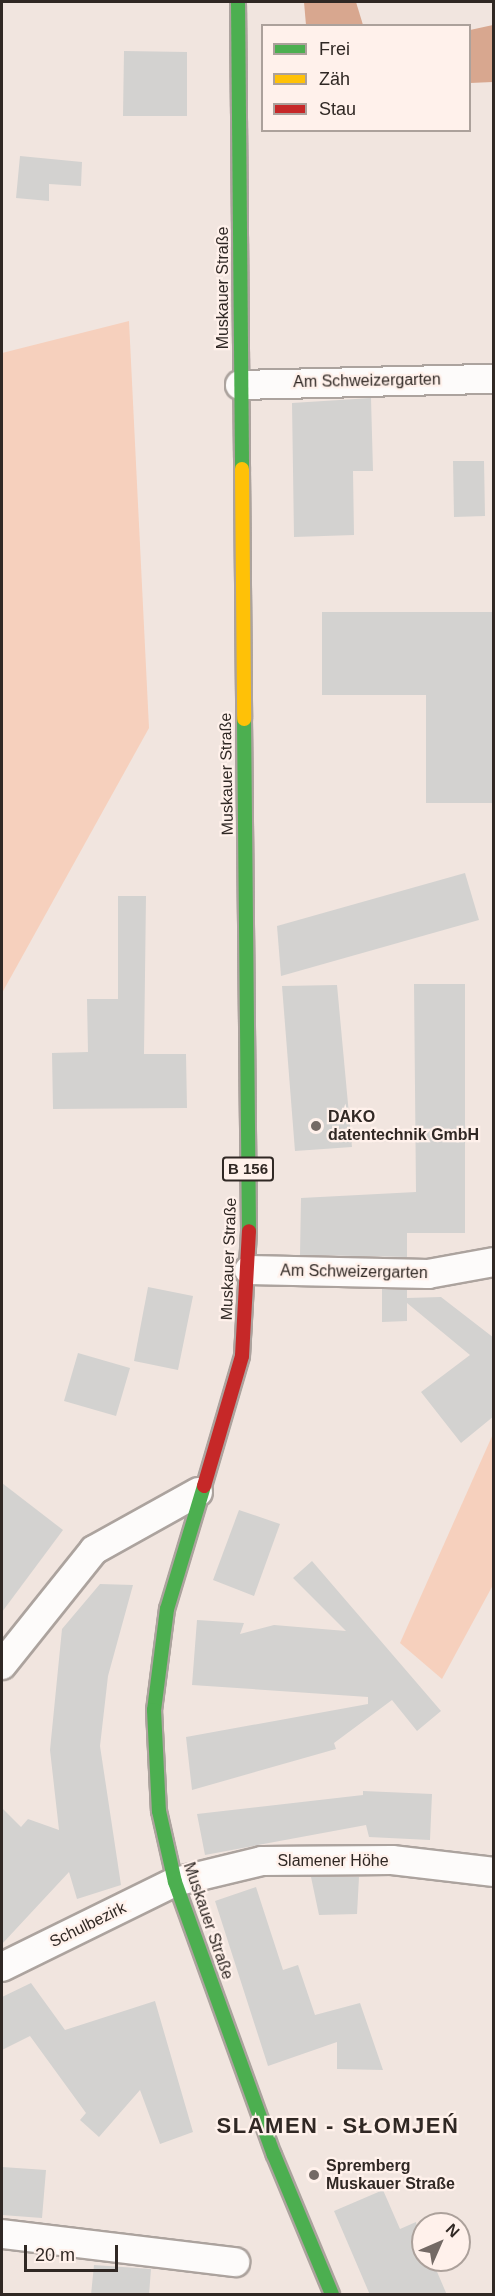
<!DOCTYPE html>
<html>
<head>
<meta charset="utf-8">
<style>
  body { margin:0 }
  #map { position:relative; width:495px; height:2296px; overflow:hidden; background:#f1e5df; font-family:Arial,sans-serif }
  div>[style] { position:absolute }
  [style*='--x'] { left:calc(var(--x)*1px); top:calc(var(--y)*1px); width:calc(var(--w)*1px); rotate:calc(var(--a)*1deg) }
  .green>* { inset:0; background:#f6d0bd }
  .water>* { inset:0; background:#d8a78f }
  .building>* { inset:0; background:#d3d2d0 }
  .roads { filter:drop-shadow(2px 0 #aca39e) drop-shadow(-2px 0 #aca39e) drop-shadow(0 2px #aca39e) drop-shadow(0 -2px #aca39e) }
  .street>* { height:28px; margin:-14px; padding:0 14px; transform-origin:14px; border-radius:14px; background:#fdfbfa }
  .fast>* { height:14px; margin:-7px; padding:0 7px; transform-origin:7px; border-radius:7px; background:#4caf50 }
  .slow>* { height:14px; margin:-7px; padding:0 7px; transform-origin:7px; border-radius:7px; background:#ffc107 }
  .jam>* { height:14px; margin:-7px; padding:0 7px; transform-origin:7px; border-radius:7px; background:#c62828 }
  .dots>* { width:16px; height:16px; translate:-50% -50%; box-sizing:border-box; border:3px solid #fff1eb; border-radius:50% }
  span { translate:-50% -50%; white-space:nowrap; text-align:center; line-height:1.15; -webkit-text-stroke:4.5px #fff1eb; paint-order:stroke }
  .shield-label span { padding:2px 4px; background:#fff1eb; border:2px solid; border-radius:4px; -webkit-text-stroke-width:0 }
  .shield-label { font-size:15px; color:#302824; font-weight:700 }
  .street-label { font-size:16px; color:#302824 }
  .poi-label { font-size:16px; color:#302824; font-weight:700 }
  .left { translate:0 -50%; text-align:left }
  .district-label { font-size:22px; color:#302824; font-weight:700; letter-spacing:1.5px }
  .frame { position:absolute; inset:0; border:3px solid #302824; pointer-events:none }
  .legend { position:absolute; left:261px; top:24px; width:210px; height:108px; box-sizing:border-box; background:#fff1eb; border:2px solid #aca19b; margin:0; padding:8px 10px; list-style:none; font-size:18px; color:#302824 }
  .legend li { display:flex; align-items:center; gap:12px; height:30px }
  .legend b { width:30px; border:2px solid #aca19b }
  .north { position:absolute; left:411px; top:2212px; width:60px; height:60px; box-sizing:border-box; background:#fff1eb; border:2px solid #aca19b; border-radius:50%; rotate:45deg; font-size:16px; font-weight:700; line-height:24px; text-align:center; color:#302824 }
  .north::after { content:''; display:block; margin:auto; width:21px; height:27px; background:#746a65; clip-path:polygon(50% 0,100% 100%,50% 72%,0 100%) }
  .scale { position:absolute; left:24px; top:2245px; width:94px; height:27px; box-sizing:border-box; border:3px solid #302824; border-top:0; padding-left:8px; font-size:18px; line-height:21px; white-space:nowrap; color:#302824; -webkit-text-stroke:4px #fff1eb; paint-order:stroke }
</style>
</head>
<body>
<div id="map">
  <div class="green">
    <i style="clip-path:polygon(129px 321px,149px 728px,2px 993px,2px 353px)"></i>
    <i style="clip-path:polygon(493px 1434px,493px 1585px,442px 1679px,400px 1643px)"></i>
  </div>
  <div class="water">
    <i style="clip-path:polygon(304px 2px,356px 2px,363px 25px,306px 25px)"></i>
    <i style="clip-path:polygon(493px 25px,493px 82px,470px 83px,470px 30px)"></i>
  </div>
  <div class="building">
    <i style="clip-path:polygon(124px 51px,187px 52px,187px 116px,123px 116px)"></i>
    <i style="clip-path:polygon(20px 156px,82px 162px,81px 186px,49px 184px,49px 201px,16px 198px)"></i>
    <i style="clip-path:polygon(371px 398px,373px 471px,353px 471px,354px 535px,294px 537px,292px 403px)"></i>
    <i style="clip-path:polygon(453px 461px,484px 461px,485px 516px,454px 517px)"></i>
    <i style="clip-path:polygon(322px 612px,494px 612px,494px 803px,426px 803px,426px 695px,322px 695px)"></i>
    <i style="clip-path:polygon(465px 873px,479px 920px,281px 976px,277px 926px)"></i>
    <i style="clip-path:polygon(118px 896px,146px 896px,144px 1054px,186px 1054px,187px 1108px,53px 1109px,52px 1053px,88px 1052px,87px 999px,118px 999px)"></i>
    <i style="clip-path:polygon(414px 984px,465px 984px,465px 1233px,407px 1233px,407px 1257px,300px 1255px,301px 1198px,416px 1192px)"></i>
    <i style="clip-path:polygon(337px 985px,352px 1147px,295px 1151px,282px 986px)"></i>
    <i style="clip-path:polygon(148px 1287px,193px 1296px,178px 1370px,134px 1361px)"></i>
    <i style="clip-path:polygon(382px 1289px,407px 1290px,407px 1298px,441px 1297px,494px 1338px,494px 1416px,461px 1443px,421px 1392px,470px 1355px,407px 1303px,407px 1321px,382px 1322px)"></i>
    <i style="clip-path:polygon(78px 1353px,130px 1368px,116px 1416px,64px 1401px)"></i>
    <i style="clip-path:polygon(2px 1483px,63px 1530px,2px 1612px)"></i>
    <i style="clip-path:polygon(239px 1510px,280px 1524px,254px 1596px,213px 1580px)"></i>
    <i style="clip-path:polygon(312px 1561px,441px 1711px,417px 1731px,392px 1700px,334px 1743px,336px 1749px,192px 1790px,186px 1737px,368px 1704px,368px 1697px,192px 1685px,197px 1620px,244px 1623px,240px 1634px,274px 1625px,346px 1631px,293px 1578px)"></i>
    <i style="clip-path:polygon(100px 1584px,133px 1585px,108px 1676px,100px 1746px,121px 1885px,77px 1899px,69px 1872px,2px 1944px,2px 1808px,21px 1827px,28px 1819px,59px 1830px,50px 1750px,62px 1629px)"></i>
    <i style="clip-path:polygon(363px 1791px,432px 1794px,430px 1840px,369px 1837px,366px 1825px,205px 1855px,197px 1814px,363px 1795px)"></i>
    <i style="clip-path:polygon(311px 1877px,359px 1877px,357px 1914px,319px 1915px)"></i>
    <i style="clip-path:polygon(256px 1887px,283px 1970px,298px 1965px,315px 2015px,360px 2003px,383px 2070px,337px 2069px,337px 2042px,268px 2066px,215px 1901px)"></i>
    <i style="clip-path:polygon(31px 1983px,65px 2030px,155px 2001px,193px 2132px,160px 2144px,140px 2090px,99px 2137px,80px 2120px,86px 2113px,30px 2036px,2px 2050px,2px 1997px)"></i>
    <i style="clip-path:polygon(2px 2167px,46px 2170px,42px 2218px,2px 2215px)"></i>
    <i style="clip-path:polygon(383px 2190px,400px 2229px,416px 2222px,423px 2260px,432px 2260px,447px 2295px,370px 2295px,334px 2211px)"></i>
    <i style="clip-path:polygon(94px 2265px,151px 2269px,149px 2295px,91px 2295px)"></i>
  </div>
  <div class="roads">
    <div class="street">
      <i style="--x:240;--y:385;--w:254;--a:-1.4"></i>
      <i style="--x:249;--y:1270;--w:179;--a:1.3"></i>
      <i style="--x:428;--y:1274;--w:67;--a:-10.3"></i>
      <i style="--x:2;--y:1665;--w:147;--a:-51.3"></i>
      <i style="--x:94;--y:1550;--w:119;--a:-29.1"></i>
      <i style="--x:2;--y:1967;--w:193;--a:-26.2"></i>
      <i style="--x:175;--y:1882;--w:89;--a:-13.6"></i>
      <i style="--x:262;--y:1861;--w:130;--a:-0.4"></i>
      <i style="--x:392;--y:1860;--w:103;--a:6.7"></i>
      <i style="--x:2;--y:2234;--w:235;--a:6.9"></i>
    </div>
    <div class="fast">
      <i style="--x:238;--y:2;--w:467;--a:89.5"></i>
      <i style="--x:244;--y:719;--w:512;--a:89.44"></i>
      <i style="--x:204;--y:1486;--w:128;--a:106.7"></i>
      <i style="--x:167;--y:1609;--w:102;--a:97.3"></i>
      <i style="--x:154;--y:1710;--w:101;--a:87.2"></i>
      <i style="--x:159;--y:1811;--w:73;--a:77.3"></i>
      <i style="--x:175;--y:1882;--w:290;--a:70.1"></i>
      <i style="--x:274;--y:2155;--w:151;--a:67.4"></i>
    </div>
    <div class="slow">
      <i style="--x:242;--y:469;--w:250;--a:89.5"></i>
    </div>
    <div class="jam">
      <i style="--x:204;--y:1486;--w:135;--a:-73.7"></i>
      <i style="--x:242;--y:1356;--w:125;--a:-86.8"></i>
    </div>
  </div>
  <div class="dots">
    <i style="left:316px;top:1126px;background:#746a65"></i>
    <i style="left:314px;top:2175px;background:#746a65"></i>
  </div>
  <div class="shield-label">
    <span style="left:248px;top:1169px">B 156</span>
  </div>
  <div class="street-label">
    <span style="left:223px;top:288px;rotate:-90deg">Muskauer Straße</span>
    <span style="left:367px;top:381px;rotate:-1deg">Am Schweizergarten</span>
    <span style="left:227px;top:774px;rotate:-91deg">Muskauer Straße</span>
    <span style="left:229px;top:1259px;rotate:-88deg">Muskauer Straße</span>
    <span style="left:354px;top:1272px;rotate:1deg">Am Schweizergarten</span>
    <span style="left:333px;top:1861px">Slamener Höhe</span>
    <span style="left:208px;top:1921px;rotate:71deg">Muskauer Straße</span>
    <span style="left:88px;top:1925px;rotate:-26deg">Schulbezirk</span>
  </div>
  <div class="poi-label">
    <span class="left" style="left:328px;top:1126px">DAKO<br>datentechnik GmbH</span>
    <span class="left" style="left:326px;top:2175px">Spremberg<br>Muskauer Straße</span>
  </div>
  <div class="district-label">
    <span style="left:338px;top:2126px">SLAMEN - SŁOMJEŃ</span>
  </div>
  <div class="frame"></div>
  <ul class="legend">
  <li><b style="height:8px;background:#4caf50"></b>Frei</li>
  <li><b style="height:8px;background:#ffc107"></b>Zäh</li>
  <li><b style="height:8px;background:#c62828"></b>Stau</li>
  </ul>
  <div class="north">N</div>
  <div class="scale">20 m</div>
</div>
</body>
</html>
